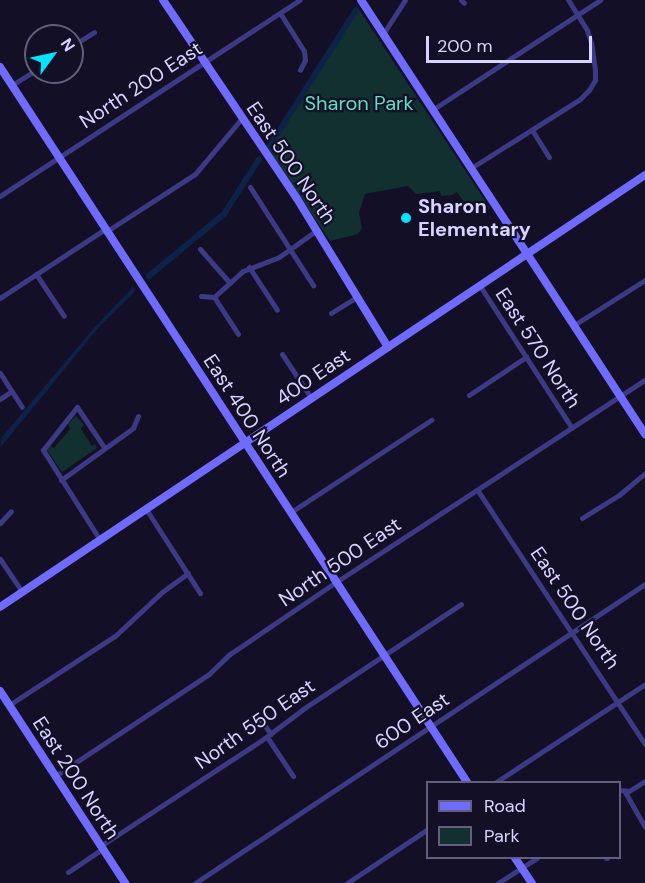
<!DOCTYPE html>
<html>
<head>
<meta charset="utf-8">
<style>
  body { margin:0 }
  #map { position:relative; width:645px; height:883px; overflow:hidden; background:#130f26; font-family:"DM Sans",sans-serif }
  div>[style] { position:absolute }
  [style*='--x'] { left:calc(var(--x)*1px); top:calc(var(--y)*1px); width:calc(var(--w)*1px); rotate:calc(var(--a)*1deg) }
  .green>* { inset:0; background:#12302f }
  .water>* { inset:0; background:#0c2248 }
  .canal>* { height:6px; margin:-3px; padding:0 3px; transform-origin:3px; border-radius:3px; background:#0c2248 }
  .street>* { height:5px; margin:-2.5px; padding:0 2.5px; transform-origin:2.5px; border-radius:2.5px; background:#3d3a85 }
  .secondary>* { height:8px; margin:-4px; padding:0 4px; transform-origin:4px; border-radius:4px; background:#6f6bff }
  .dots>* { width:16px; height:16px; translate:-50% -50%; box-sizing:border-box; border:3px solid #130f26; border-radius:50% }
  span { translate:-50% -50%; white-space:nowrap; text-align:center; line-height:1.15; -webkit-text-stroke:4.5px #130f26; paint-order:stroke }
  .street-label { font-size:20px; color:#d9d4ff }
  .park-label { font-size:20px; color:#5fe0c0 }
  .poi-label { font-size:20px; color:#d9d4ff; font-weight:700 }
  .left { translate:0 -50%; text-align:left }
  .legend { position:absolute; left:426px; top:781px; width:195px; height:78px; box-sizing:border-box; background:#130f26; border:2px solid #625e7d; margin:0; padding:8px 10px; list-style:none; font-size:18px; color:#d9d4ff }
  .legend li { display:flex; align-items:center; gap:12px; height:30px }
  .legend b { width:30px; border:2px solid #625e7d }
  .north { position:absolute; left:24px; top:24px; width:60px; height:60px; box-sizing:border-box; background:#130f26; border:2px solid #625e7d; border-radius:50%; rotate:57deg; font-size:16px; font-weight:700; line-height:24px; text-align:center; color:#d9d4ff }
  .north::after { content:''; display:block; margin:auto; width:21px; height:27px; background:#00e5ff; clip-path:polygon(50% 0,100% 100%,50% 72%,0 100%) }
  .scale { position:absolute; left:426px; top:36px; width:166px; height:27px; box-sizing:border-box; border:3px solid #d9d4ff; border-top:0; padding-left:8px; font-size:18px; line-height:21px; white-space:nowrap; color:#d9d4ff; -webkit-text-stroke:4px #130f26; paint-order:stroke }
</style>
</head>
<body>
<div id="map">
  <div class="green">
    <i style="clip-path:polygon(358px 8px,490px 208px,479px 215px,472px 214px,457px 192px,452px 195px,441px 196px,440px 191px,416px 194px,408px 186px,365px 194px,359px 213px,362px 228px,358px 234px,330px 241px,269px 150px)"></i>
    <i style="clip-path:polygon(76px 416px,84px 425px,81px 429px,92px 446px,95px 444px,97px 448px,62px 472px,47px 450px,50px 446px,54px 448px,70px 429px,68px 424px)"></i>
  </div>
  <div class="water">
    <i style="clip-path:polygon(133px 287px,135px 291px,99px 327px,0 448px,2px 437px,93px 329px)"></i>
  </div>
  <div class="canal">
    <i style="--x:269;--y:147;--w:162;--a:-57.6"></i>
    <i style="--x:149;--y:276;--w:97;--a:-39.6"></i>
    <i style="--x:224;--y:214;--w:65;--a:-57.5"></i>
  </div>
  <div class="street">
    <i style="--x:461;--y:0;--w:4;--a:45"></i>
    <i style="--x:280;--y:13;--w:45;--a:57.7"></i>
    <i style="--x:304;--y:51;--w:9;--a:84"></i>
    <i style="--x:305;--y:60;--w:11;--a:117"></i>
    <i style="--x:383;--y:34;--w:40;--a:-57.1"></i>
    <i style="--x:72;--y:46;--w:26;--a:-32"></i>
    <i style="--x:12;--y:85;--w:28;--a:-32"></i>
    <i style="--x:432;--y:110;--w:201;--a:-33.2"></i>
    <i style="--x:532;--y:130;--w:32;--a:58"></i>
    <i style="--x:471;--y:168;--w:129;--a:-32.3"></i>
    <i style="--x:580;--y:99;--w:13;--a:-45"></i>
    <i style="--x:589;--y:90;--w:12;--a:-59"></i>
    <i style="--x:595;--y:80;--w:10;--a:-90"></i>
    <i style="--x:595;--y:70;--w:27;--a:-98"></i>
    <i style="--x:591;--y:43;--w:14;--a:-107"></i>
    <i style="--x:587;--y:30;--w:36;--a:-122"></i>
    <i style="--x:250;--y:187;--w:117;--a:57.3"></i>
    <i style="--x:0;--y:196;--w:358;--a:-33.2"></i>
    <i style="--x:107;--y:231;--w:105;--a:-32.9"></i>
    <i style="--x:195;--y:174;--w:73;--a:-50"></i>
    <i style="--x:200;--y:249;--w:45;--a:48.6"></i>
    <i style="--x:249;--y:267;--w:51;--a:56.9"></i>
    <i style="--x:36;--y:274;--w:50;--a:56.3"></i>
    <i style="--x:480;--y:286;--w:169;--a:57.1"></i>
    <i style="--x:201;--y:296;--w:13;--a:4"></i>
    <i style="--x:214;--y:297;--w:39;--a:-42"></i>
    <i style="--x:243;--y:271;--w:39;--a:-21"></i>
    <i style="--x:279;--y:257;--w:47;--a:-35.4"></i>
    <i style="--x:214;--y:297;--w:44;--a:57"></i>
    <i style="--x:0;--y:298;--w:126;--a:-33.3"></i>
    <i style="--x:331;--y:313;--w:31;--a:-32"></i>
    <i style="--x:574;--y:325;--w:84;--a:-32.4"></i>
    <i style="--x:282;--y:354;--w:53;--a:56.6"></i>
    <i style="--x:0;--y:373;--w:40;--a:57.1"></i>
    <i style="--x:469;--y:395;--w:69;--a:-33.7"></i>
    <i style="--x:0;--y:399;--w:14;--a:-34"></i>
    <i style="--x:61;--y:480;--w:89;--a:-35.8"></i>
    <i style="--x:133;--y:428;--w:13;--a:-67"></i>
    <i style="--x:478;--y:491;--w:303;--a:56.6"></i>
    <i style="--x:146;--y:509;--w:100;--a:57.3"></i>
    <i style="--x:291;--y:512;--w:168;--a:-33.3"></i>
    <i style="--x:582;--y:518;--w:44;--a:-31.9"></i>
    <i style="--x:619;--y:495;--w:34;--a:-40"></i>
    <i style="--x:0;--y:523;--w:16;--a:-47"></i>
    <i style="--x:100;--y:540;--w:107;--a:-122.3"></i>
    <i style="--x:43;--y:450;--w:55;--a:-51.7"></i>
    <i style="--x:77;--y:407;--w:48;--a:56"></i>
    <i style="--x:0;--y:559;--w:40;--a:56"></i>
    <i style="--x:9;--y:705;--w:126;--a:-33.1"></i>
    <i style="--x:115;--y:636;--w:64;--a:-43.1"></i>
    <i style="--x:162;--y:592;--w:32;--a:-36"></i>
    <i style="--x:259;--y:718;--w:20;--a:53"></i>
    <i style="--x:267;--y:737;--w:47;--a:56.3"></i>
    <i style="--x:55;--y:776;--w:185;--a:-33.5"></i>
    <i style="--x:209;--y:674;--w:29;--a:-44"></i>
    <i style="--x:230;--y:654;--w:128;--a:-34.2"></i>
    <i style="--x:336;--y:582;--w:369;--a:-33.2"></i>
    <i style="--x:496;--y:782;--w:178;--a:-33.3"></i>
    <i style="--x:620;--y:790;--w:9;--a:6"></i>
    <i style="--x:629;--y:791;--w:19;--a:-32"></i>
    <i style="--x:625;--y:792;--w:40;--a:60.3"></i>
    <i style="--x:606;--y:858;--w:1;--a:0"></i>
    <i style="--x:68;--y:872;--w:36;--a:-34"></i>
    <i style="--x:98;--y:852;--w:11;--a:-52"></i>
    <i style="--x:105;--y:843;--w:188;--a:-33.3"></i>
    <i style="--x:262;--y:740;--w:55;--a:-36.9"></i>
    <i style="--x:306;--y:707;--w:186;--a:-33.6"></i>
    <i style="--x:195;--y:883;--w:540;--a:-33.6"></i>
    <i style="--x:347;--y:883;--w:97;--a:-33.7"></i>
    <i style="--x:498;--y:883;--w:46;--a:-32.7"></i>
  </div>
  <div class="secondary">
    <i style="--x:163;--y:0;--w:238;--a:56"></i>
    <i style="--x:296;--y:197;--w:176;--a:58.5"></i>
    <i style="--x:361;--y:0;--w:519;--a:56.8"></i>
    <i style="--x:0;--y:67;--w:854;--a:56.85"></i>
    <i style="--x:0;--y:607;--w:776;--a:-33.81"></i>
    <i style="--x:0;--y:691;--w:229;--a:56.9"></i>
    <i style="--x:515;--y:858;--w:30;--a:56"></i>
  </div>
  <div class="dots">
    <i style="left:406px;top:218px;background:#00e5ff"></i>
  </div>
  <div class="street-label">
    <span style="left:141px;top:85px;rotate:-33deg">North 200 East</span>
    <span style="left:291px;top:163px;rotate:56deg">East 500 North</span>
    <span style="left:538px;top:348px;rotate:57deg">East 570 North</span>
    <span style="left:313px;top:377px;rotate:-34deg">400 East</span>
    <span style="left:247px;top:416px;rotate:57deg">East 400 North</span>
    <span style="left:340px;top:562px;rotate:-34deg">North 500 East</span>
    <span style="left:575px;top:608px;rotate:56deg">East 500 North</span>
    <span style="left:412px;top:721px;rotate:-34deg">600 East</span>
    <span style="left:255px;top:724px;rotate:-35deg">North 550 East</span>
    <span style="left:76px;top:778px;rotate:57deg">East 200 North</span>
  </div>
  <div class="park-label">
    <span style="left:359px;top:103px">Sharon Park</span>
  </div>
  <div class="poi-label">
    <span class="left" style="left:418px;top:218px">Sharon<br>Elementary</span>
  </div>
  <ul class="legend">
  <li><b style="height:8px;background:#6f6bff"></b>Road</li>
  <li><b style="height:16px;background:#12302f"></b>Park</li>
  </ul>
  <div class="north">N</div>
  <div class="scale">200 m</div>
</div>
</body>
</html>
